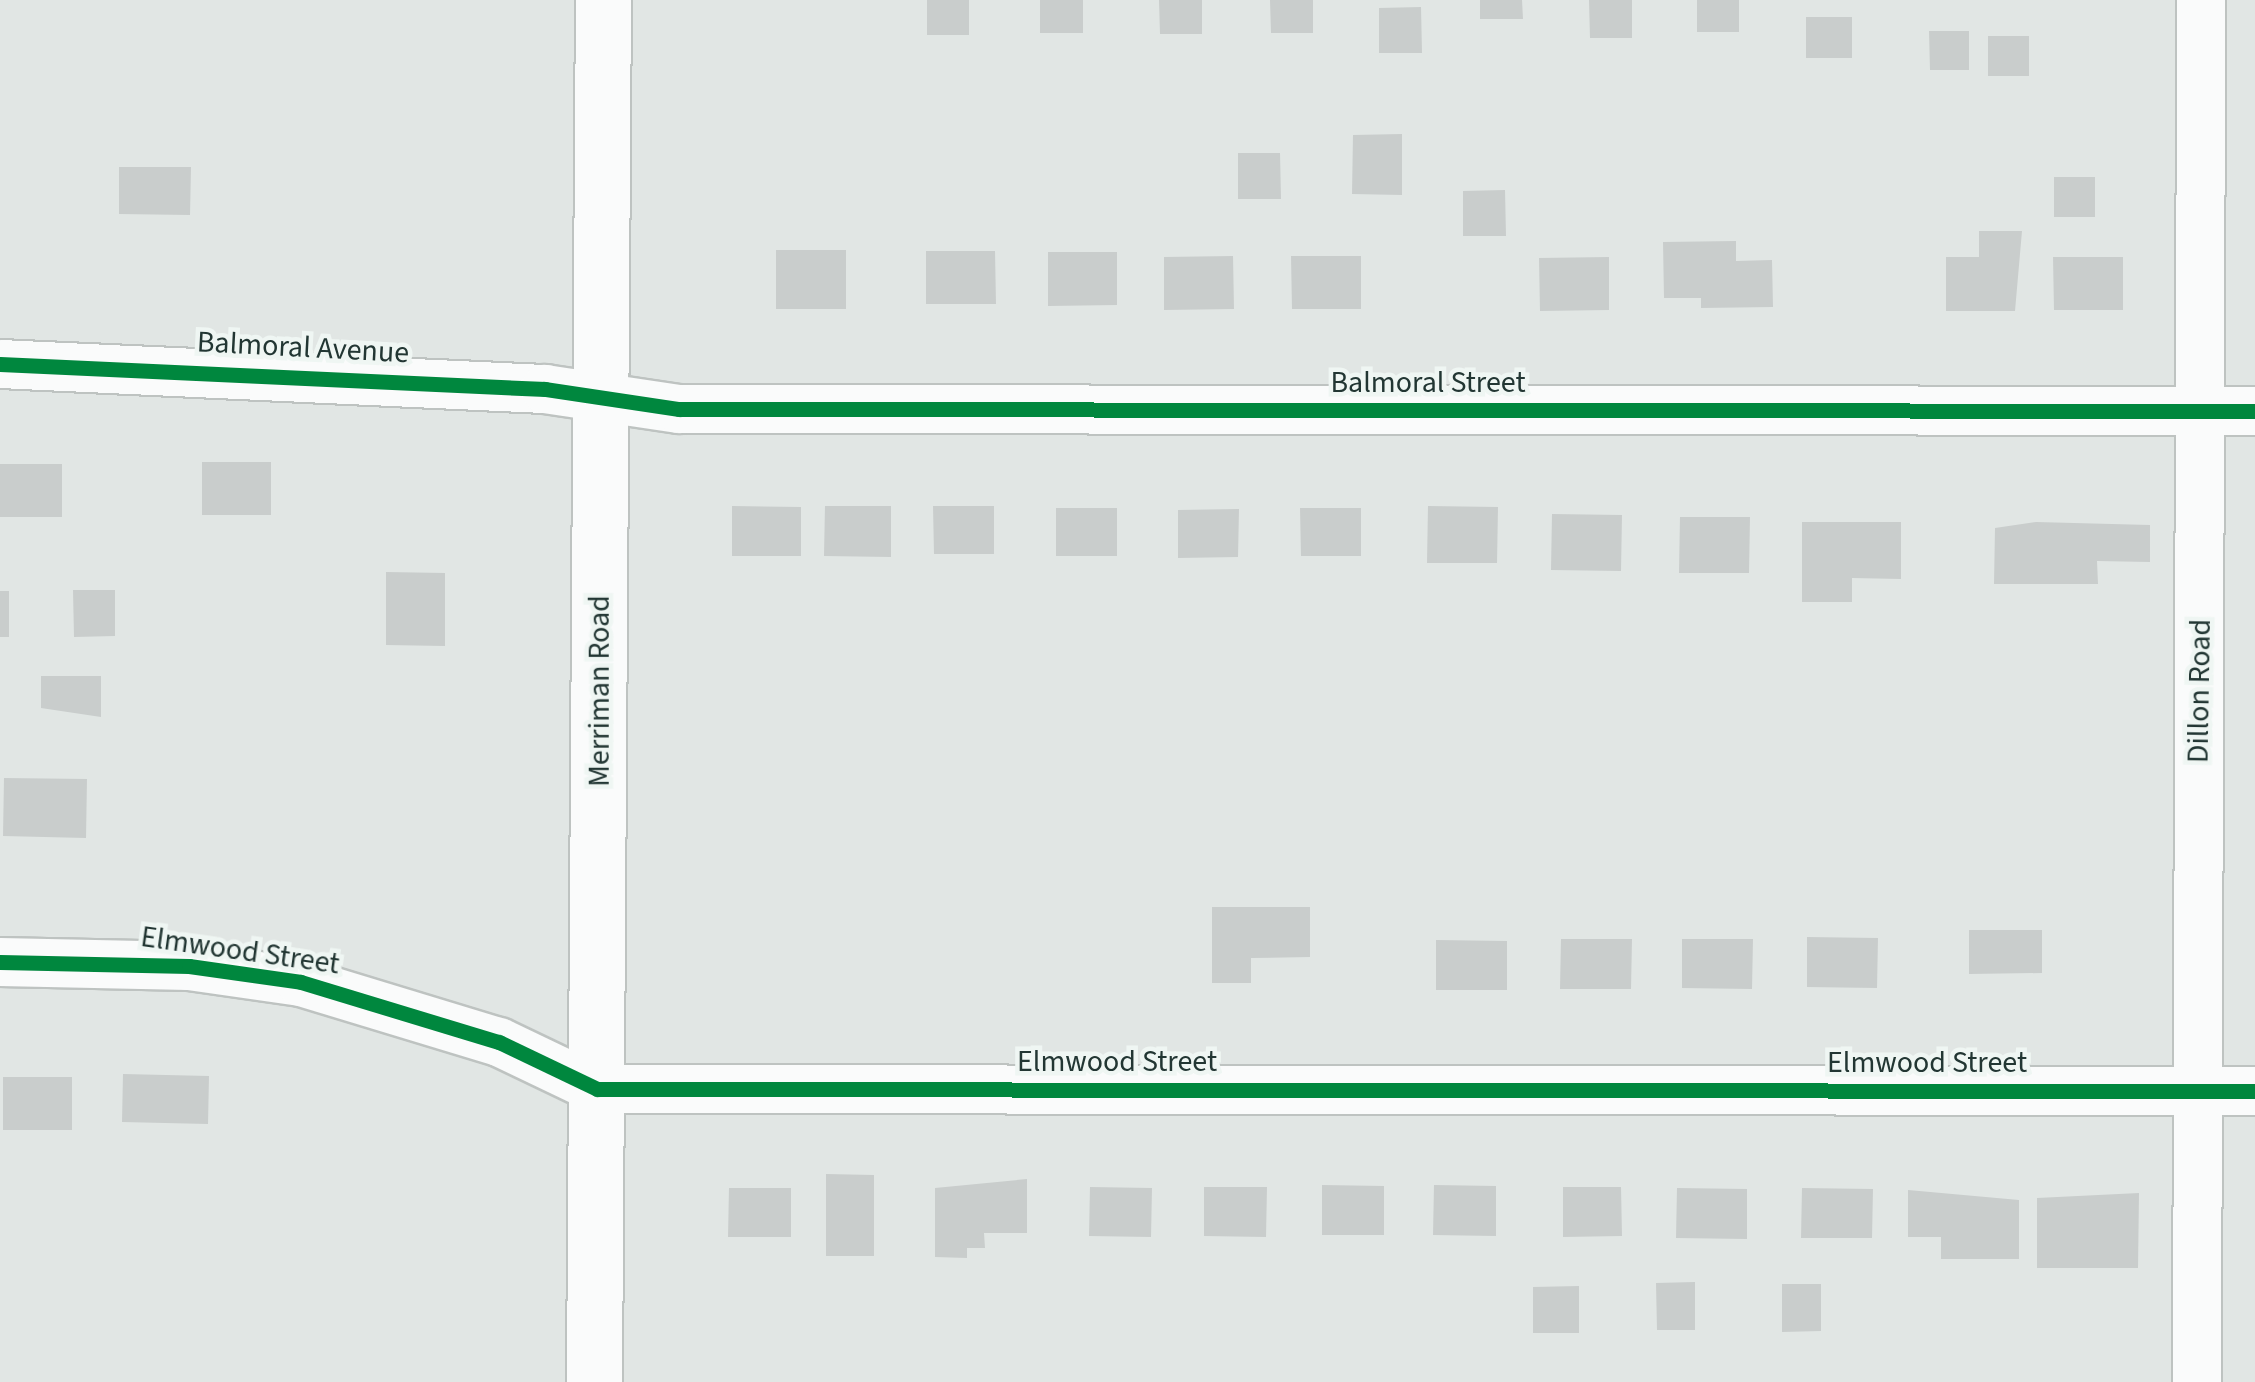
<!DOCTYPE html>
<html>
<head>
<meta charset="utf-8">
<style>
  body { margin:0 }
  #map { position:relative; width:2255px; height:1382px; overflow:hidden; background:#e1e6e4; font-family:"Source Sans 3",sans-serif }
  div>[style] { position:absolute }
  [style*='--x'] { left:calc(var(--x)*1px); top:calc(var(--y)*1px); width:calc(var(--w)*1px); rotate:calc(var(--a)*1deg) }
  .building>* { inset:0; background:#c9cdcc }
  .roads { filter:drop-shadow(2px 0 #bec3c1) drop-shadow(-2px 0 #bec3c1) drop-shadow(0 2px #bec3c1) drop-shadow(0 -2px #bec3c1) }
  .minor>* { height:48px; margin:-24px; padding:0 24px; transform-origin:24px; border-radius:24px; background:#fafbfb }
  .secondary>* { height:55px; margin:-27.5px; padding:0 27.5px; transform-origin:27.5px; border-radius:27.5px; background:#fafbfb }
  .cycleway>* { height:15px; margin:-7.5px; padding:0 7.5px; transform-origin:7.5px; border-radius:7.5px; background:#00873e }
  span { translate:-50% -50%; white-space:nowrap; text-align:center; line-height:1.15; -webkit-text-stroke:9px #eff6f3; paint-order:stroke }
  .street-label { font-size:30px; color:#223633 }
</style>
</head>
<body>
<div id="map">
  <div class="building">
    <i style="clip-path:polygon(927px 0,969px 0,969px 35px,927px 35px)"></i>
    <i style="clip-path:polygon(1040px 0,1083px 0,1083px 33px,1040px 33px)"></i>
    <i style="clip-path:polygon(1159px 0,1202px 0,1202px 34px,1160px 34px)"></i>
    <i style="clip-path:polygon(1270px 0,1313px 0,1313px 33px,1271px 33px)"></i>
    <i style="clip-path:polygon(1480px 0,1522px 0,1523px 19px,1480px 19px)"></i>
    <i style="clip-path:polygon(1589px 0,1632px 0,1632px 38px,1590px 38px)"></i>
    <i style="clip-path:polygon(1697px 0,1739px 0,1739px 32px,1697px 32px)"></i>
    <i style="clip-path:polygon(1421px 7px,1422px 53px,1379px 53px,1379px 8px)"></i>
    <i style="clip-path:polygon(1806px 17px,1852px 17px,1852px 58px,1806px 58px)"></i>
    <i style="clip-path:polygon(1929px 31px,1969px 31px,1969px 70px,1930px 70px)"></i>
    <i style="clip-path:polygon(1988px 36px,2029px 36px,2029px 76px,1988px 76px)"></i>
    <i style="clip-path:polygon(1402px 134px,1402px 195px,1352px 194px,1353px 135px)"></i>
    <i style="clip-path:polygon(1238px 153px,1280px 153px,1281px 199px,1238px 199px)"></i>
    <i style="clip-path:polygon(119px 167px,191px 167px,190px 215px,119px 214px)"></i>
    <i style="clip-path:polygon(2054px 177px,2095px 177px,2095px 217px,2054px 217px)"></i>
    <i style="clip-path:polygon(1505px 190px,1506px 236px,1463px 236px,1463px 191px)"></i>
    <i style="clip-path:polygon(1979px 231px,2022px 231px,2015px 311px,1946px 311px,1946px 257px,1979px 257px)"></i>
    <i style="clip-path:polygon(1736px 241px,1736px 261px,1772px 260px,1773px 307px,1701px 308px,1701px 298px,1664px 298px,1663px 242px)"></i>
    <i style="clip-path:polygon(776px 250px,846px 250px,846px 309px,776px 309px)"></i>
    <i style="clip-path:polygon(926px 251px,995px 251px,996px 304px,926px 304px)"></i>
    <i style="clip-path:polygon(1048px 252px,1117px 252px,1117px 305px,1048px 306px)"></i>
    <i style="clip-path:polygon(1233px 256px,1234px 309px,1164px 310px,1164px 257px)"></i>
    <i style="clip-path:polygon(1291px 256px,1361px 256px,1361px 309px,1292px 309px)"></i>
    <i style="clip-path:polygon(1609px 257px,1609px 310px,1540px 311px,1539px 258px)"></i>
    <i style="clip-path:polygon(2053px 257px,2123px 257px,2123px 310px,2054px 310px)"></i>
    <i style="clip-path:polygon(202px 462px,271px 462px,271px 515px,202px 515px)"></i>
    <i style="clip-path:polygon(0 464px,62px 464px,62px 517px,0 517px)"></i>
    <i style="clip-path:polygon(732px 506px,801px 507px,801px 556px,732px 556px)"></i>
    <i style="clip-path:polygon(825px 506px,891px 506px,891px 557px,824px 556px)"></i>
    <i style="clip-path:polygon(933px 506px,994px 506px,994px 554px,934px 554px)"></i>
    <i style="clip-path:polygon(1428px 506px,1498px 507px,1497px 563px,1427px 563px)"></i>
    <i style="clip-path:polygon(1056px 508px,1117px 508px,1117px 556px,1056px 556px)"></i>
    <i style="clip-path:polygon(1300px 508px,1361px 508px,1361px 556px,1301px 556px)"></i>
    <i style="clip-path:polygon(1239px 509px,1238px 557px,1178px 558px,1178px 510px)"></i>
    <i style="clip-path:polygon(1552px 514px,1622px 515px,1621px 571px,1551px 570px)"></i>
    <i style="clip-path:polygon(1680px 517px,1750px 517px,1749px 573px,1679px 573px)"></i>
    <i style="clip-path:polygon(1802px 522px,1901px 522px,1901px 579px,1852px 578px,1852px 602px,1802px 602px)"></i>
    <i style="clip-path:polygon(2036px 522px,2150px 525px,2150px 562px,2097px 561px,2098px 584px,1994px 584px,1995px 528px)"></i>
    <i style="clip-path:polygon(386px 572px,445px 573px,445px 646px,386px 645px)"></i>
    <i style="clip-path:polygon(73px 590px,115px 590px,115px 636px,74px 637px)"></i>
    <i style="clip-path:polygon(0 591px,9px 591px,9px 637px,0 637px)"></i>
    <i style="clip-path:polygon(41px 676px,101px 676px,101px 717px,41px 708px)"></i>
    <i style="clip-path:polygon(4px 778px,87px 779px,86px 838px,3px 836px)"></i>
    <i style="clip-path:polygon(1212px 907px,1310px 907px,1310px 957px,1251px 958px,1251px 983px,1212px 983px)"></i>
    <i style="clip-path:polygon(1969px 930px,2042px 930px,2042px 973px,1969px 974px)"></i>
    <i style="clip-path:polygon(1807px 937px,1878px 938px,1877px 988px,1807px 987px)"></i>
    <i style="clip-path:polygon(1561px 939px,1632px 939px,1631px 989px,1560px 989px)"></i>
    <i style="clip-path:polygon(1682px 939px,1753px 939px,1752px 989px,1682px 988px)"></i>
    <i style="clip-path:polygon(1436px 940px,1507px 941px,1507px 990px,1436px 990px)"></i>
    <i style="clip-path:polygon(123px 1074px,209px 1076px,208px 1124px,122px 1122px)"></i>
    <i style="clip-path:polygon(3px 1077px,72px 1077px,72px 1130px,3px 1130px)"></i>
    <i style="clip-path:polygon(826px 1174px,874px 1175px,874px 1256px,826px 1256px)"></i>
    <i style="clip-path:polygon(1027px 1179px,1027px 1233px,984px 1233px,985px 1248px,967px 1248px,967px 1258px,935px 1257px,935px 1188px)"></i>
    <i style="clip-path:polygon(1322px 1185px,1384px 1186px,1384px 1235px,1322px 1235px)"></i>
    <i style="clip-path:polygon(1434px 1185px,1496px 1186px,1496px 1236px,1433px 1235px)"></i>
    <i style="clip-path:polygon(1090px 1187px,1152px 1188px,1151px 1237px,1089px 1236px)"></i>
    <i style="clip-path:polygon(1204px 1187px,1267px 1187px,1266px 1237px,1204px 1236px)"></i>
    <i style="clip-path:polygon(1563px 1187px,1621px 1187px,1622px 1236px,1563px 1237px)"></i>
    <i style="clip-path:polygon(729px 1188px,791px 1188px,791px 1237px,728px 1237px)"></i>
    <i style="clip-path:polygon(1677px 1188px,1747px 1189px,1747px 1239px,1676px 1238px)"></i>
    <i style="clip-path:polygon(1802px 1188px,1873px 1189px,1872px 1238px,1801px 1238px)"></i>
    <i style="clip-path:polygon(1908px 1190px,2019px 1200px,2019px 1259px,1941px 1259px,1941px 1237px,1908px 1237px)"></i>
    <i style="clip-path:polygon(2139px 1193px,2138px 1268px,2037px 1268px,2037px 1198px)"></i>
    <i style="clip-path:polygon(1695px 1282px,1695px 1330px,1657px 1330px,1656px 1283px)"></i>
    <i style="clip-path:polygon(1782px 1284px,1821px 1284px,1821px 1331px,1782px 1332px)"></i>
    <i style="clip-path:polygon(1579px 1286px,1579px 1333px,1533px 1333px,1533px 1287px)"></i>
  </div>
  <div class="roads">
    <div class="minor">
      <i style="--x:0;--y:364;--w:546;--a:2.63"></i>
      <i style="--x:545;--y:389;--w:135;--a:8.5"></i>
      <i style="--x:679;--y:409;--w:1576;--a:0.07"></i>
      <i style="--x:0;--y:962;--w:189;--a:1.2"></i>
      <i style="--x:189;--y:966;--w:113;--a:8.1"></i>
      <i style="--x:301;--y:982;--w:207;--a:16.9"></i>
      <i style="--x:499;--y:1042;--w:109;--a:25.6"></i>
      <i style="--x:597;--y:1089;--w:1658;--a:0.07"></i>
      <i style="--x:2197;--y:1382;--w:1382;--a:-89.83"></i>
    </div>
    <div class="secondary">
      <i style="--x:594;--y:1382;--w:1382;--a:-89.63"></i>
    </div>
  </div>
  <div class="cycleway">
    <i style="--x:0;--y:364;--w:546;--a:2.63"></i>
    <i style="--x:545;--y:389;--w:135;--a:8.5"></i>
    <i style="--x:679;--y:409;--w:1576;--a:0.07"></i>
    <i style="--x:0;--y:962;--w:189;--a:1.2"></i>
    <i style="--x:189;--y:966;--w:113;--a:8.1"></i>
    <i style="--x:301;--y:982;--w:207;--a:16.9"></i>
    <i style="--x:499;--y:1042;--w:109;--a:25.6"></i>
    <i style="--x:597;--y:1089;--w:1658;--a:0.07"></i>
  </div>
  <div class="street-label">
    <span style="left:303px;top:348px;rotate:3deg">Balmoral Avenue</span>
    <span style="left:1428px;top:383px">Balmoral Street</span>
    <span style="left:600px;top:691px;rotate:-90deg">Merriman Road</span>
    <span style="left:2200px;top:691px;rotate:-89deg">Dillon Road</span>
    <span style="left:240px;top:951px;rotate:8deg">Elmwood Street</span>
    <span style="left:1117px;top:1062px">Elmwood Street</span>
    <span style="left:1927px;top:1063px">Elmwood Street</span>
  </div>
</div>
</body>
</html>
